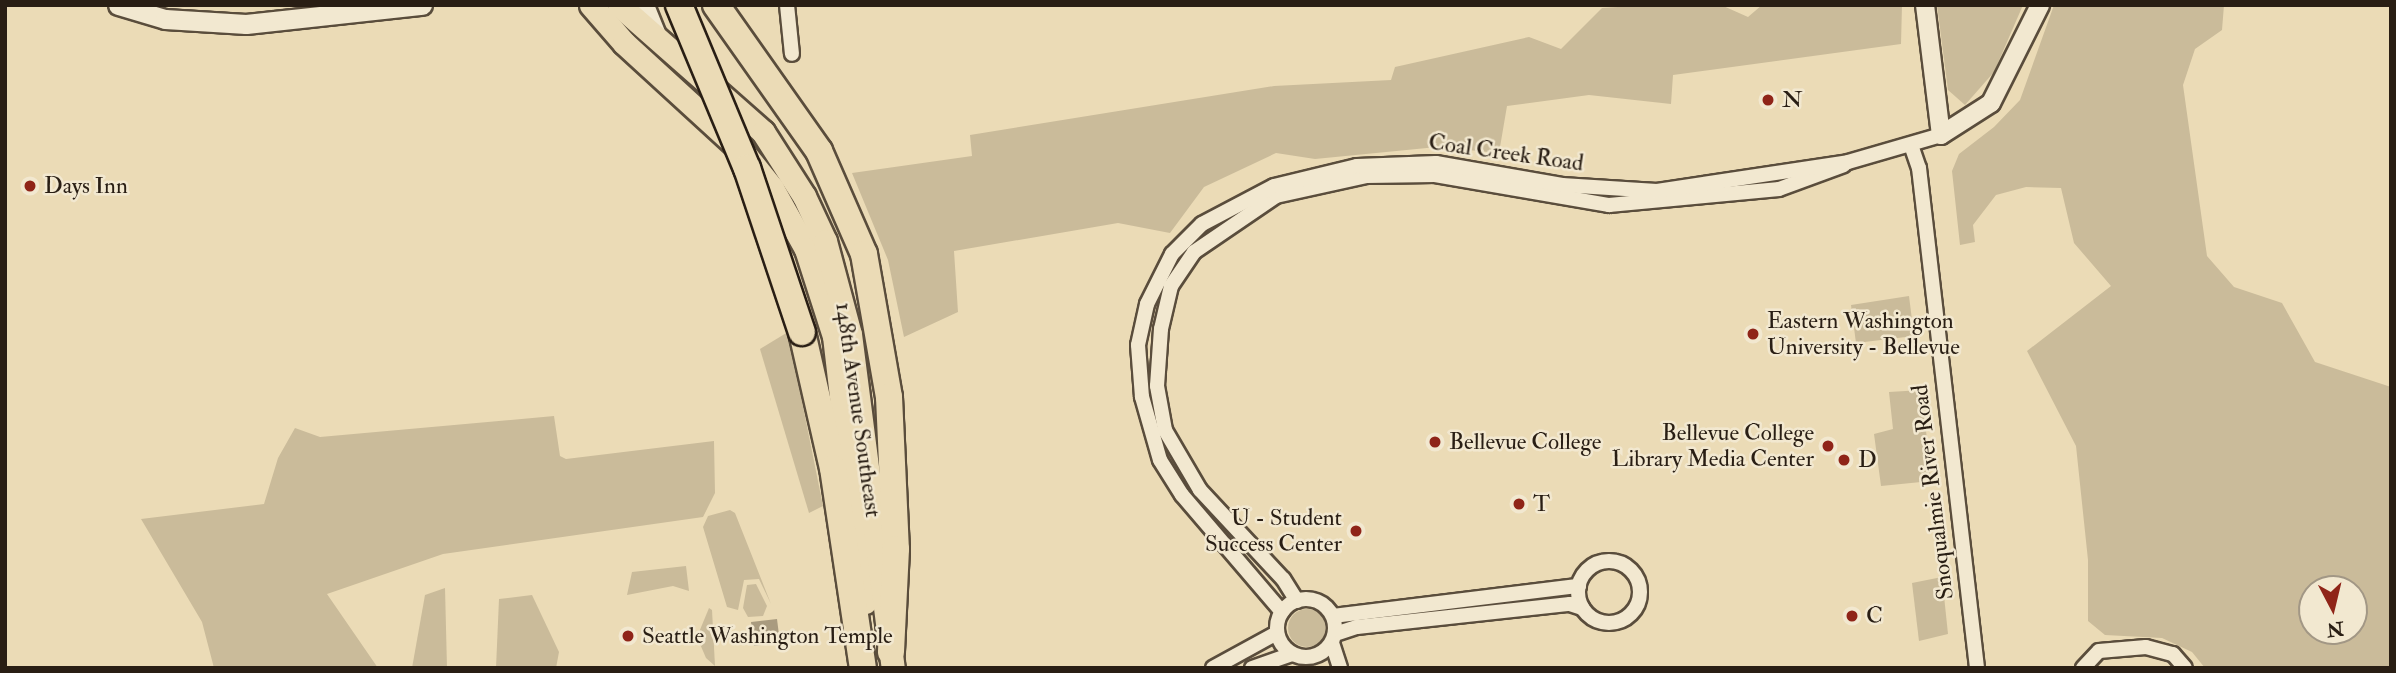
<!DOCTYPE html>
<html>
<head>
<meta charset="utf-8">
<style>
  body { margin:0 }
  #map { position:relative; width:2396px; height:673px; overflow:hidden; background:#ebdbb6; font-family:"IM FELL Double Pica",serif }
  div>[style] { position:absolute }
  [style*='--x'] { left:calc(var(--x)*1px); top:calc(var(--y)*1px); width:calc(var(--w)*1px); rotate:calc(var(--a)*1deg) }
  .green>* { inset:0; background:#cabb9a }
  .round { border-radius:50% }
  .water>* { inset:0; background:#a99b7f }
  .roads { filter:drop-shadow(2px 0 #5a4d3c) drop-shadow(-2px 0 #5a4d3c) drop-shadow(0 2px #5a4d3c) drop-shadow(0 -2px #5a4d3c) }
  .minor>* { height:14px; margin:-7px; padding:0 7px; transform-origin:7px; border-radius:7px; background:#f2e8d0 }
  .minor>.ring { margin:-7px; padding:0; box-sizing:content-box; background:none; border:14px solid #f2e8d0; border-radius:50% }
  .tertiary>* { height:18px; margin:-9px; padding:0 9px; transform-origin:9px; border-radius:9px; background:#f2e8d0 }
  .secondary>* { height:19px; margin:-9.5px; padding:0 9.5px; transform-origin:9.5px; border-radius:9.5px; background:#f2e8d0 }
  .primary>* { height:23px; margin:-11.5px; padding:0 11.5px; transform-origin:11.5px; border-radius:11.5px; background:#ebdbb6 }
  .motorway>* { height:26px; margin:-13px; padding:0 13px; transform-origin:13px; border-radius:13px; background:#ebdbb6 }
  .bridges { filter:drop-shadow(2px 0 #291e14) drop-shadow(-2px 0 #291e14) drop-shadow(0 2px #291e14) drop-shadow(0 -2px #291e14) }
  .motorway-bridge>* { height:26px; margin:-13px; padding:0 13px; transform-origin:13px; border-radius:13px; background:#ebdbb6 }
  .dots>* { width:19px; height:19px; translate:-50% -50%; box-sizing:border-box; border:4px solid #f2e8d0; border-radius:50% }
  span { translate:-50% -50%; white-space:nowrap; text-align:center; line-height:1.15; -webkit-text-stroke:5px #f2e8d0; paint-order:stroke }
  .poi-label { font-size:23px; color:#291e14 }
  .left { translate:0 -50%; text-align:left }
  .right { translate:-100% -50%; text-align:right }
  .street-label { font-size:23px; color:#291e14 }
  .frame { position:absolute; inset:0; border:7px solid #291e14; pointer-events:none }
  .north { position:absolute; left:2298px; top:575px; width:70px; height:70px; box-sizing:border-box; background:#f2e8d0; border:2px solid #a29785; border-radius:50%; rotate:173deg; font-size:19px; font-weight:700; line-height:28px; text-align:center; color:#291e14 }
  .north::after { content:''; display:block; margin:auto; width:24px; height:32px; background:#8f2418; clip-path:polygon(50% 0,100% 100%,50% 72%,0 100%) }
</style>
</head>
<body>
<div id="map">
  <div class="green">
    <i style="clip-path:polygon(1649px 5px,1721px 5px,1748px 17px,1762px 5px,1902px 5px,1901px 44px,1673px 75px,1671px 104px,1589px 95px,1507px 106px,1499px 153px,1437px 147px,1315px 159px,1276px 153px,1204px 187px,1170px 233px,1118px 223px,954px 251px,958px 312px,904px 337px,888px 260px,852px 173px,972px 156px,970px 135px,1274px 86px,1391px 80px,1395px 67px,1529px 37px,1561px 49px,1602px 8px)"></i>
    <i style="clip-path:polygon(1937px 5px,2023px 5px,1994px 72px,1965px 105px,1948px 90px)"></i>
    <i style="clip-path:polygon(evenodd,2054px 5px,2224px 5px,2222px 30px,2195px 49px,2183px 85px,2207px 256px,2234px 287px,2282px 303px,2315px 362px,2391px 387px,2391px 668px,2205px 668px,2192px 652px,2162px 638px,2105px 635px,2088px 621px,2088px 560px,2076px 446px,2027px 351px,2111px 286px,2074px 243px,2061px 188px,2026px 187px,1996px 195px,1973px 225px,1975px 242px,1960px 245px,1952px 171px,1959px 154px,1994px 127px,2020px 100px,2054px 5px,2312px 589px,2354px 589px,2354px 631px,2312px 631px,2312px 589px)"></i>
    <i style="clip-path:polygon(1909px 296px,1914px 336px,1856px 343px,1851px 305px)"></i>
    <i style="clip-path:polygon(788px 332px,823px 506px,809px 513px,760px 349px)"></i>
    <i style="clip-path:polygon(1922px 390px,1931px 481px,1881px 486px,1874px 434px,1893px 429px,1889px 392px)"></i>
    <i style="clip-path:polygon(554px 416px,560px 456px,566px 459px,714px 441px,715px 493px,703px 517px,443px 554px,327px 594px,378px 668px,214px 668px,202px 622px,141px 519px,264px 504px,278px 458px,295px 428px,320px 437px)"></i>
    <i style="clip-path:polygon(730px 510px,735px 513px,771px 604px,759px 579px,744px 580px,738px 610px,727px 607px,703px 527px,708px 516px)"></i>
    <i style="clip-path:polygon(686px 566px,689px 591px,673px 586px,627px 595px,632px 572px)"></i>
    <i style="clip-path:polygon(1942px 577px,1948px 634px,1919px 641px,1912px 583px)"></i>
    <i style="clip-path:polygon(756px 584px,767px 606px,763px 616px,748px 617px,743px 608px,747px 585px)"></i>
    <i style="clip-path:polygon(445px 588px,447px 668px,412px 668px,425px 595px)"></i>
    <i style="clip-path:polygon(532px 595px,559px 652px,556px 668px,496px 668px,499px 599px)"></i>
    <i style="clip-path:polygon(709px 608px,712px 610px,715px 666px,706px 658px,697px 637px)"></i>
    <i class="round" style="left:1288px;top:609px;width:38px;height:38px"></i>
  </div>
  <div class="water">
    <i style="clip-path:polygon(777px 619px,780px 643px,754px 646px,751px 622px)"></i>
  </div>
  <div class="roads">
    <div class="minor">
      <i style="--x:787;--y:5;--w:49;--a:84.2"></i>
      <i style="--x:1911;--y:145;--w:24;--a:71"></i>
      <i style="--x:1919;--y:168;--w:503;--a:83.38"></i>
      <i class="ring" style="left:1578px;top:561px;width:48px;height:48px"></i>
      <i class="ring" style="left:1277px;top:599px;width:44px;height:44px"></i>
      <i style="--x:1297;--y:601;--w:26;--a:-122"></i>
      <i style="--x:1283;--y:579;--w:122;--a:-133"></i>
      <i style="--x:1200;--y:490;--w:69;--a:-120.3"></i>
      <i style="--x:1165;--y:430;--w:45;--a:-100.3"></i>
      <i style="--x:1157;--y:386;--w:57;--a:-86"></i>
      <i style="--x:1161;--y:329;--w:44;--a:-76.9"></i>
      <i style="--x:1171;--y:286;--w:41;--a:-55.9"></i>
      <i style="--x:1194;--y:252;--w:99;--a:-34.3"></i>
      <i style="--x:1276;--y:196;--w:92;--a:-12.5"></i>
      <i style="--x:1366;--y:176;--w:69;--a:-0.8"></i>
      <i style="--x:1435;--y:175;--w:177;--a:9.8"></i>
      <i style="--x:1609;--y:205;--w:171;--a:-5.4"></i>
      <i style="--x:1779;--y:189;--w:69;--a:-20.3"></i>
      <i style="--x:1282;--y:612;--w:154;--a:-130.5"></i>
      <i style="--x:1182;--y:495;--w:41;--a:-122.2"></i>
      <i style="--x:1160;--y:460;--w:66;--a:-105.9"></i>
      <i style="--x:1142;--y:397;--w:52;--a:-94.4"></i>
      <i style="--x:1138;--y:345;--w:42;--a:-77.6"></i>
      <i style="--x:1147;--y:304;--w:56;--a:-63.4"></i>
      <i style="--x:1172;--y:254;--w:42;--a:-45"></i>
      <i style="--x:1202;--y:224;--w:81;--a:-27.8"></i>
      <i style="--x:1274;--y:186;--w:85;--a:-13.5"></i>
      <i style="--x:1357;--y:166;--w:79;--a:-2.2"></i>
      <i style="--x:1436;--y:163;--w:128;--a:9.9"></i>
      <i style="--x:1562;--y:185;--w:95;--a:3.6"></i>
      <i style="--x:1657;--y:191;--w:193;--a:-8.6"></i>
      <i style="--x:1848;--y:162;--w:97;--a:-16.2"></i>
      <i style="--x:1333;--y:616;--w:248;--a:-7"></i>
      <i style="--x:1335;--y:634;--w:23;--a:-18"></i>
      <i style="--x:1357;--y:627;--w:214;--a:-6.2"></i>
      <i style="--x:1570;--y:604;--w:13;--a:18"></i>
      <i style="--x:1332;--y:643;--w:26;--a:72"></i>
      <i style="--x:1213;--y:668;--w:73;--a:-28.7"></i>
      <i style="--x:1252;--y:668;--w:42;--a:-19.3"></i>
      <i style="--x:2083;--y:668;--w:23;--a:-47"></i>
      <i style="--x:2099;--y:651;--w:47;--a:-4.9"></i>
      <i style="--x:2146;--y:647;--w:28;--a:15"></i>
      <i style="--x:2173;--y:654;--w:18;--a:49"></i>
    </div>
    <div class="tertiary">
      <i style="--x:1925;--y:5;--w:131;--a:83"></i>
      <i style="--x:1941;--y:135;--w:59;--a:-32.6"></i>
      <i style="--x:1991;--y:103;--w:110;--a:-63.4"></i>
    </div>
    <div class="secondary">
      <i style="--x:118;--y:5;--w:49;--a:16.6"></i>
      <i style="--x:165;--y:19;--w:81;--a:3.5"></i>
      <i style="--x:246;--y:24;--w:177;--a:-6.2"></i>
      <i style="--x:644;--y:5;--w:35;--a:68"></i>
    </div>
    <div class="primary">
      <i style="--x:591;--y:5;--w:50;--a:49"></i>
      <i style="--x:624;--y:43;--w:163;--a:42.5"></i>
      <i style="--x:744;--y:153;--w:45;--a:51.3"></i>
      <i style="--x:772;--y:188;--w:70;--a:60.9"></i>
      <i style="--x:806;--y:249;--w:91;--a:72.2"></i>
      <i style="--x:834;--y:336;--w:268;--a:83.4"></i>
      <i style="--x:619;--y:5;--w:192;--a:41.4"></i>
      <i style="--x:763;--y:132;--w:76;--a:57.4"></i>
      <i style="--x:804;--y:196;--w:50;--a:65"></i>
      <i style="--x:825;--y:241;--w:96;--a:75"></i>
      <i style="--x:850;--y:334;--w:337;--a:82.7"></i>
    </div>
    <div class="motorway">
      <i style="--x:716;--y:5;--w:179;--a:54.8"></i>
      <i style="--x:819;--y:151;--w:112;--a:66.4"></i>
      <i style="--x:864;--y:254;--w:145;--a:80.1"></i>
      <i style="--x:889;--y:397;--w:152;--a:87.4"></i>
      <i style="--x:896;--y:549;--w:103;--a:92.8"></i>
      <i style="--x:802;--y:332;--w:139;--a:77.2"></i>
      <i style="--x:833;--y:468;--w:202;--a:81.5"></i>
    </div>
  </div>
  <div class="bridges">
    <div class="motorway-bridge">
      <i style="--x:679;--y:5;--w:177;--a:67.4"></i>
      <i style="--x:747;--y:168;--w:173;--a:71.5"></i>
    </div>
  </div>
  <div class="dots">
    <i style="left:1768px;top:100px;background:#8f2418"></i>
    <i style="left:30px;top:186px;background:#8f2418"></i>
    <i style="left:1753px;top:334px;background:#8f2418"></i>
    <i style="left:1435px;top:442px;background:#8f2418"></i>
    <i style="left:1828px;top:446px;background:#8f2418"></i>
    <i style="left:1844px;top:460px;background:#8f2418"></i>
    <i style="left:1519px;top:504px;background:#8f2418"></i>
    <i style="left:1356px;top:531px;background:#8f2418"></i>
    <i style="left:1852px;top:616px;background:#8f2418"></i>
    <i style="left:628px;top:636px;background:#8f2418"></i>
  </div>
  <div class="poi-label">
    <span class="left" style="left:1782px;top:100px">N</span>
    <span class="left" style="left:44px;top:186px">Days Inn</span>
    <span class="left" style="left:1767px;top:334px">Eastern Washington<br>University - Bellevue</span>
    <span class="right" style="left:1814px;top:446px">Bellevue College<br>Library Media Center</span>
    <span class="left" style="left:1449px;top:442px">Bellevue College</span>
    <span class="left" style="left:1858px;top:460px">D</span>
    <span class="left" style="left:1533px;top:504px">T</span>
    <span class="right" style="left:1342px;top:531px">U - Student<br>Success Center</span>
    <span class="left" style="left:1866px;top:616px">C</span>
    <span class="left" style="left:642px;top:636px">Seattle Washington Temple</span>
  </div>
  <div class="street-label">
    <span style="left:1506px;top:153px;rotate:8deg">Coal Creek Road</span>
    <span style="left:858px;top:410px;rotate:82deg">148th Avenue Southeast</span>
    <span style="left:1933px;top:492px;rotate:-97deg">Snoqualmie River Road</span>
  </div>
  <div class="frame"></div>
  <div class="north">N</div>
</div>
</body>
</html>
